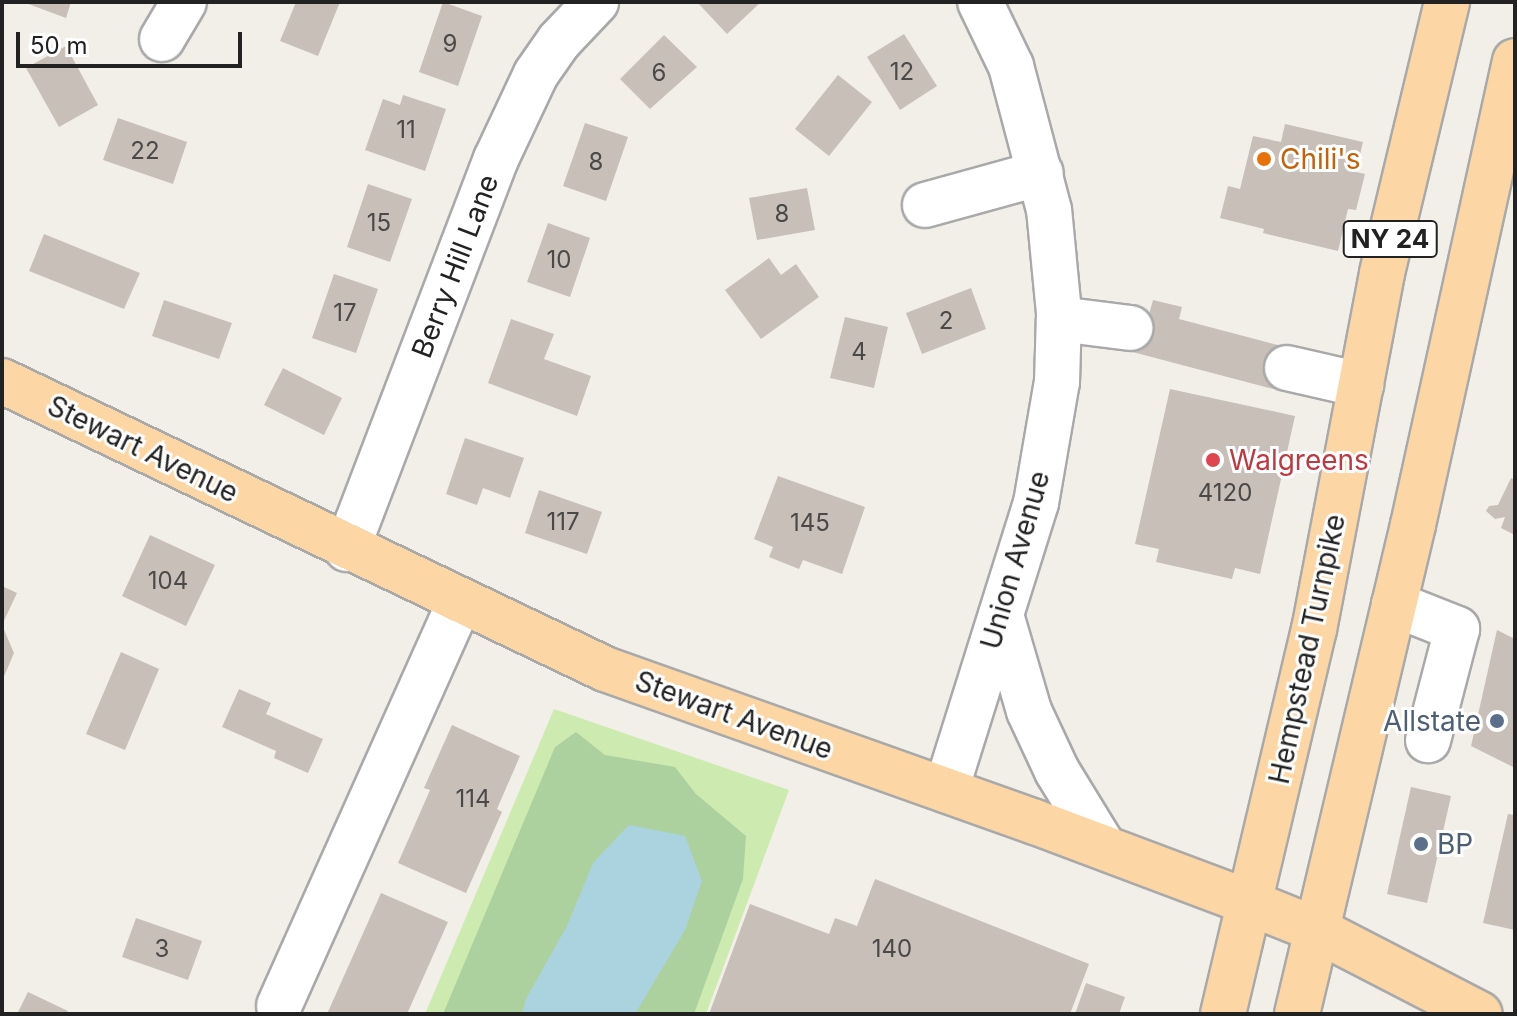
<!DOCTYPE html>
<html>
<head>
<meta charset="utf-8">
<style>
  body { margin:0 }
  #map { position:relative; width:1517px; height:1016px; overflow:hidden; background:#f2efe9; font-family:Inter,sans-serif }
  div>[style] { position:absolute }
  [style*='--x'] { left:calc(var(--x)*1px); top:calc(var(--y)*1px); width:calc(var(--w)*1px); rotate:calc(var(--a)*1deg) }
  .grass>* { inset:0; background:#cdebb0 }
  .forest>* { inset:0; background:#add19e }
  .water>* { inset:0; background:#aad3df }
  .building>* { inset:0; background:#c7bfb8 }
  .roads { filter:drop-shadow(2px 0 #a9a9a9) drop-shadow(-2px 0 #a9a9a9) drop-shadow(0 2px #a9a9a9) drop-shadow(0 -2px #a9a9a9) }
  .minor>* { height:44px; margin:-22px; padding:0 22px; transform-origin:22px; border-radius:22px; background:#fff }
  .major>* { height:44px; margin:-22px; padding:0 22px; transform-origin:22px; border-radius:22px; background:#fcd6a4 }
  .dots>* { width:22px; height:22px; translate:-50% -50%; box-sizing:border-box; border:4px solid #fff; border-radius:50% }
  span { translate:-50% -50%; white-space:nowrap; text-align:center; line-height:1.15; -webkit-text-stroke:6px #fff; paint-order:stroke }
  .number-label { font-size:24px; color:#4b4948 }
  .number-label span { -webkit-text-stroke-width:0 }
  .shield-label span { padding:2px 6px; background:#fff; border:2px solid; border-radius:6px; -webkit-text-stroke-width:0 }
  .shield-label { font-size:26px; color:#222; font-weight:700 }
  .food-label { font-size:28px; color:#c56008 }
  .left { translate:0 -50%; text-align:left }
  .street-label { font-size:28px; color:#222 }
  .health-label { font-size:28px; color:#be3a42 }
  .service-label { font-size:28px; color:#4e5e75 }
  .right { translate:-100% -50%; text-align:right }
  .frame { position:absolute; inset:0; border:4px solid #222; pointer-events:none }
  .scale { position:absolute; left:16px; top:32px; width:226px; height:36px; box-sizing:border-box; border:4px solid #222; border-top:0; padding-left:10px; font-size:24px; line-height:28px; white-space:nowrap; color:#222; -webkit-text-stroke:6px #fff; paint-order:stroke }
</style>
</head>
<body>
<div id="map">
  <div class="grass">
    <i style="clip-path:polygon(554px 709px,789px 790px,706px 1014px,425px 1014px)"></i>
  </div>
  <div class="forest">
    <i style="clip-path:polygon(576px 732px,605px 755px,675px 767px,696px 794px,746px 836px,743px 879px,694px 1014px,443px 1014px,555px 747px)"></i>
  </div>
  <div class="water">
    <i style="clip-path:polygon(629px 825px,685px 836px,702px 881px,685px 930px,635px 1014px,522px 1014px,526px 999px,567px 926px,593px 863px)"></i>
  </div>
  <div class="building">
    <i style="clip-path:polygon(23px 2px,71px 2px,66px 18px)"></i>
    <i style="clip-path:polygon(296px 2px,340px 2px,318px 56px,280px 41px)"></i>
    <i style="clip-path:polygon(443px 2px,482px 16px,458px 86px,419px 72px)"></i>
    <i style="clip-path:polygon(697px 2px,761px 2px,727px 34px)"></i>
    <i style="clip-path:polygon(904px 34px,937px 86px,900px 110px,867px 57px)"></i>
    <i style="clip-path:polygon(664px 35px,697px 67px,650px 109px,620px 79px)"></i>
    <i style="clip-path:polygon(66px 46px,98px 105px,59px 127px,26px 68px)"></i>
    <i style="clip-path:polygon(838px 75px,872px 102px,829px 156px,795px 129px)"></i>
    <i style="clip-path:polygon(403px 95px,446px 109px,425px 171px,365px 150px,383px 99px,400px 105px)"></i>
    <i style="clip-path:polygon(118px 118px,187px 142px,173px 184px,103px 160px)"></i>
    <i style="clip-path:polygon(585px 123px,628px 137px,606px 201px,563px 186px)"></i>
    <i style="clip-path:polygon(1285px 124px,1363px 142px,1356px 172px,1365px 174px,1356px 210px,1348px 209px,1338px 251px,1263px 233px,1264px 229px,1220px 218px,1228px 186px,1240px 189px,1253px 136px,1281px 142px)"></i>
    <i style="clip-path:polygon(368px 184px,412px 199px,390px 262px,347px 247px)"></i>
    <i style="clip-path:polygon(807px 188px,815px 230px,757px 240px,749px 198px)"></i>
    <i style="clip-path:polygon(548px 223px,590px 238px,570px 297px,527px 282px)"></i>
    <i style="clip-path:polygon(44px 234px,140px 273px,124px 309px,29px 271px)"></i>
    <i style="clip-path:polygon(769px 258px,781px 275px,796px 264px,819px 297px,761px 339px,725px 290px)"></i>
    <i style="clip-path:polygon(334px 274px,378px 289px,356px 353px,312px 338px)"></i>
    <i style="clip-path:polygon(971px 288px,986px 329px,922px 354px,906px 313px)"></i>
    <i style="clip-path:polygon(164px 300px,232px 323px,219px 359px,152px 336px)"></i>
    <i style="clip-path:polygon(1153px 300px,1182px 307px,1179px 319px,1293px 349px,1281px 391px,1125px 350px,1133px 319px,1147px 322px)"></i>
    <i style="clip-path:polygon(845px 317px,888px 327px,874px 388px,830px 378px)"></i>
    <i style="clip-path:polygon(511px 319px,554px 334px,544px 359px,591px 376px,577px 416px,488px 383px)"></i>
    <i style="clip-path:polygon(283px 368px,342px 398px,324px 435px,264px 405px)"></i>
    <i style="clip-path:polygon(1170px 389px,1295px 416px,1260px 574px,1235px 568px,1232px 579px,1156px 562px,1159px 549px,1135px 544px)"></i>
    <i style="clip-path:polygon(465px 438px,524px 458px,510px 498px,483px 488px,477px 505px,446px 494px)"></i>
    <i style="clip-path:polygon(778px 476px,865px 507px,842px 574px,803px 560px,799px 569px,769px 557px,773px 547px,754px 539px)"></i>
    <i style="clip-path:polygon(1511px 478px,1515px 480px,1515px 535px,1501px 528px,1505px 517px,1495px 519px,1486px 511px,1489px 506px,1498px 505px)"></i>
    <i style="clip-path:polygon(539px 490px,602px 512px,587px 554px,525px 533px)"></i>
    <i style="clip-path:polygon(150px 535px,215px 565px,186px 626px,122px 596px)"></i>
    <i style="clip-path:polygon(2px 586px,17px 593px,2px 625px,14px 653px,2px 681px)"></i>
    <i style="clip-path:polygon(1497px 630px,1515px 639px,1515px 768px,1471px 746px)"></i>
    <i style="clip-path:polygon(121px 652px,159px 669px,125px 750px,86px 734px)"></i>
    <i style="clip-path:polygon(239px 689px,271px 703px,266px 714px,323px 739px,308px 773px,274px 758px,276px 751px,222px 727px)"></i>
    <i style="clip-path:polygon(452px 725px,520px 756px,497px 809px,502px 812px,466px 893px,398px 863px,430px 790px,424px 788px)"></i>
    <i style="clip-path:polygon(1411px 787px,1451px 796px,1427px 903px,1387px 894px)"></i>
    <i style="clip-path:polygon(1508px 814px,1515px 815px,1515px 930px,1483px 923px)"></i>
    <i style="clip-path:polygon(875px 879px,1089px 964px,1070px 1014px,709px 1014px,750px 904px,829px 934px,835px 918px,857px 926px)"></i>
    <i style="clip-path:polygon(381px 893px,448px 922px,407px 1014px,327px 1014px)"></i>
    <i style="clip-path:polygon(136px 918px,202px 941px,188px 980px,122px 957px)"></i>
    <i style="clip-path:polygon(1086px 983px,1125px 997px,1119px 1014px,1075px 1014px)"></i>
    <i style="clip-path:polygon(28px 992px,68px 1011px,66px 1014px,17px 1014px)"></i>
  </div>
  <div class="roads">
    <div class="minor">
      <i style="--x:162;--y:39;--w:43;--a:-59.3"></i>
      <i style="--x:925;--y:205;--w:120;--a:-15.4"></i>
      <i style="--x:1059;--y:319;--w:72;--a:7.2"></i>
      <i style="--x:1287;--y:368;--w:76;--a:12.9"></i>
      <i style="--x:347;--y:549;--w:417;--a:-69.1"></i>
      <i style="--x:496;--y:159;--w:94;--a:-64.8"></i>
      <i style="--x:536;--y:74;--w:40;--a:-55.1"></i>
      <i style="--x:559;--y:41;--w:54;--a:-46.5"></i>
      <i style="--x:1394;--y:604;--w:68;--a:21.6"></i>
      <i style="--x:1457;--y:629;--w:115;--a:104.6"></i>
      <i style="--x:1001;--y:615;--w:100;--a:73.7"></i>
      <i style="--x:1029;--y:711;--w:66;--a:65"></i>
      <i style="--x:1057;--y:771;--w:88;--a:58.5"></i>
      <i style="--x:946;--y:790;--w:301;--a:-72.6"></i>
      <i style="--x:1036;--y:503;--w:123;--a:-80.2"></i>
      <i style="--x:1057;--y:382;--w:69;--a:-88.3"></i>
      <i style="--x:1059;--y:313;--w:103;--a:-95.5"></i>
      <i style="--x:1049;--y:210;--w:149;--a:-104.8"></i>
      <i style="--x:1011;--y:66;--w:71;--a:-115.8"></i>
      <i style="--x:279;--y:1006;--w:443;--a:-65.9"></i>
    </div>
    <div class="major">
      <i style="--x:2;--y:381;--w:668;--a:25.53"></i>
      <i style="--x:605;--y:669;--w:456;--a:19.6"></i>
      <i style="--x:1035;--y:822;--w:230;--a:20.6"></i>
      <i style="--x:1250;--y:903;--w:72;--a:21.9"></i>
      <i style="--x:1317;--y:930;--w:183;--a:27.3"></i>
      <i style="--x:1223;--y:1014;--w:395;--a:-76.7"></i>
      <i style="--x:1314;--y:630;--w:363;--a:-79.2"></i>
      <i style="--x:1382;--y:273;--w:279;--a:-76.5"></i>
      <i style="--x:1297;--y:1014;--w:503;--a:-76.66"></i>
      <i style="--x:1413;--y:525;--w:475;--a:-77.6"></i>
    </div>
  </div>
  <div class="dots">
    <i style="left:1264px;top:159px;background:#e8710a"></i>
    <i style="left:1213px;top:460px;background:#e0444e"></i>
    <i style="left:1497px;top:721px;background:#5c6f8a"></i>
    <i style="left:1421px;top:844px;background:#5c6f8a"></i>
  </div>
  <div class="number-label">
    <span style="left:450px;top:44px">9</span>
    <span style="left:902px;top:72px">12</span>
    <span style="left:659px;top:73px">6</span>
    <span style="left:406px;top:130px">11</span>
    <span style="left:145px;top:151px">22</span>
    <span style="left:596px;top:162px">8</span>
    <span style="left:782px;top:214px">8</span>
    <span style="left:379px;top:223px">15</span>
    <span style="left:559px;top:260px">10</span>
    <span style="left:345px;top:313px">17</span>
    <span style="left:946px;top:321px">2</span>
    <span style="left:859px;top:352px">4</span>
    <span style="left:1225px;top:493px">4120</span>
    <span style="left:563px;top:522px">117</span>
    <span style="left:810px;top:523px">145</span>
    <span style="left:168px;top:581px">104</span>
    <span style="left:473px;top:799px">114</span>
    <span style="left:162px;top:949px">3</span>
    <span style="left:892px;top:949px">140</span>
  </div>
  <div class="shield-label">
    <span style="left:1390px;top:239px">NY 24</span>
  </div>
  <div class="food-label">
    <span class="left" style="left:1280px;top:159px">Chili's</span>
  </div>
  <div class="street-label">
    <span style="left:455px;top:266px;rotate:-69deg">Berry Hill Lane</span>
    <span style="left:143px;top:449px;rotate:26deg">Stewart Avenue</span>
    <span style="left:1015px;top:560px;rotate:-74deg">Union Avenue</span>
    <span style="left:1307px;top:649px;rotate:-78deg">Hempstead Turnpike</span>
    <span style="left:734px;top:715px;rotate:20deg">Stewart Avenue</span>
  </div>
  <div class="health-label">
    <span class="left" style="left:1229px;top:460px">Walgreens</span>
  </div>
  <div class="service-label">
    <span class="right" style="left:1481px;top:721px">Allstate</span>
    <span class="left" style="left:1437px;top:844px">BP</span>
  </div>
  <div class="frame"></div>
  <div class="scale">50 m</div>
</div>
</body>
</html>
